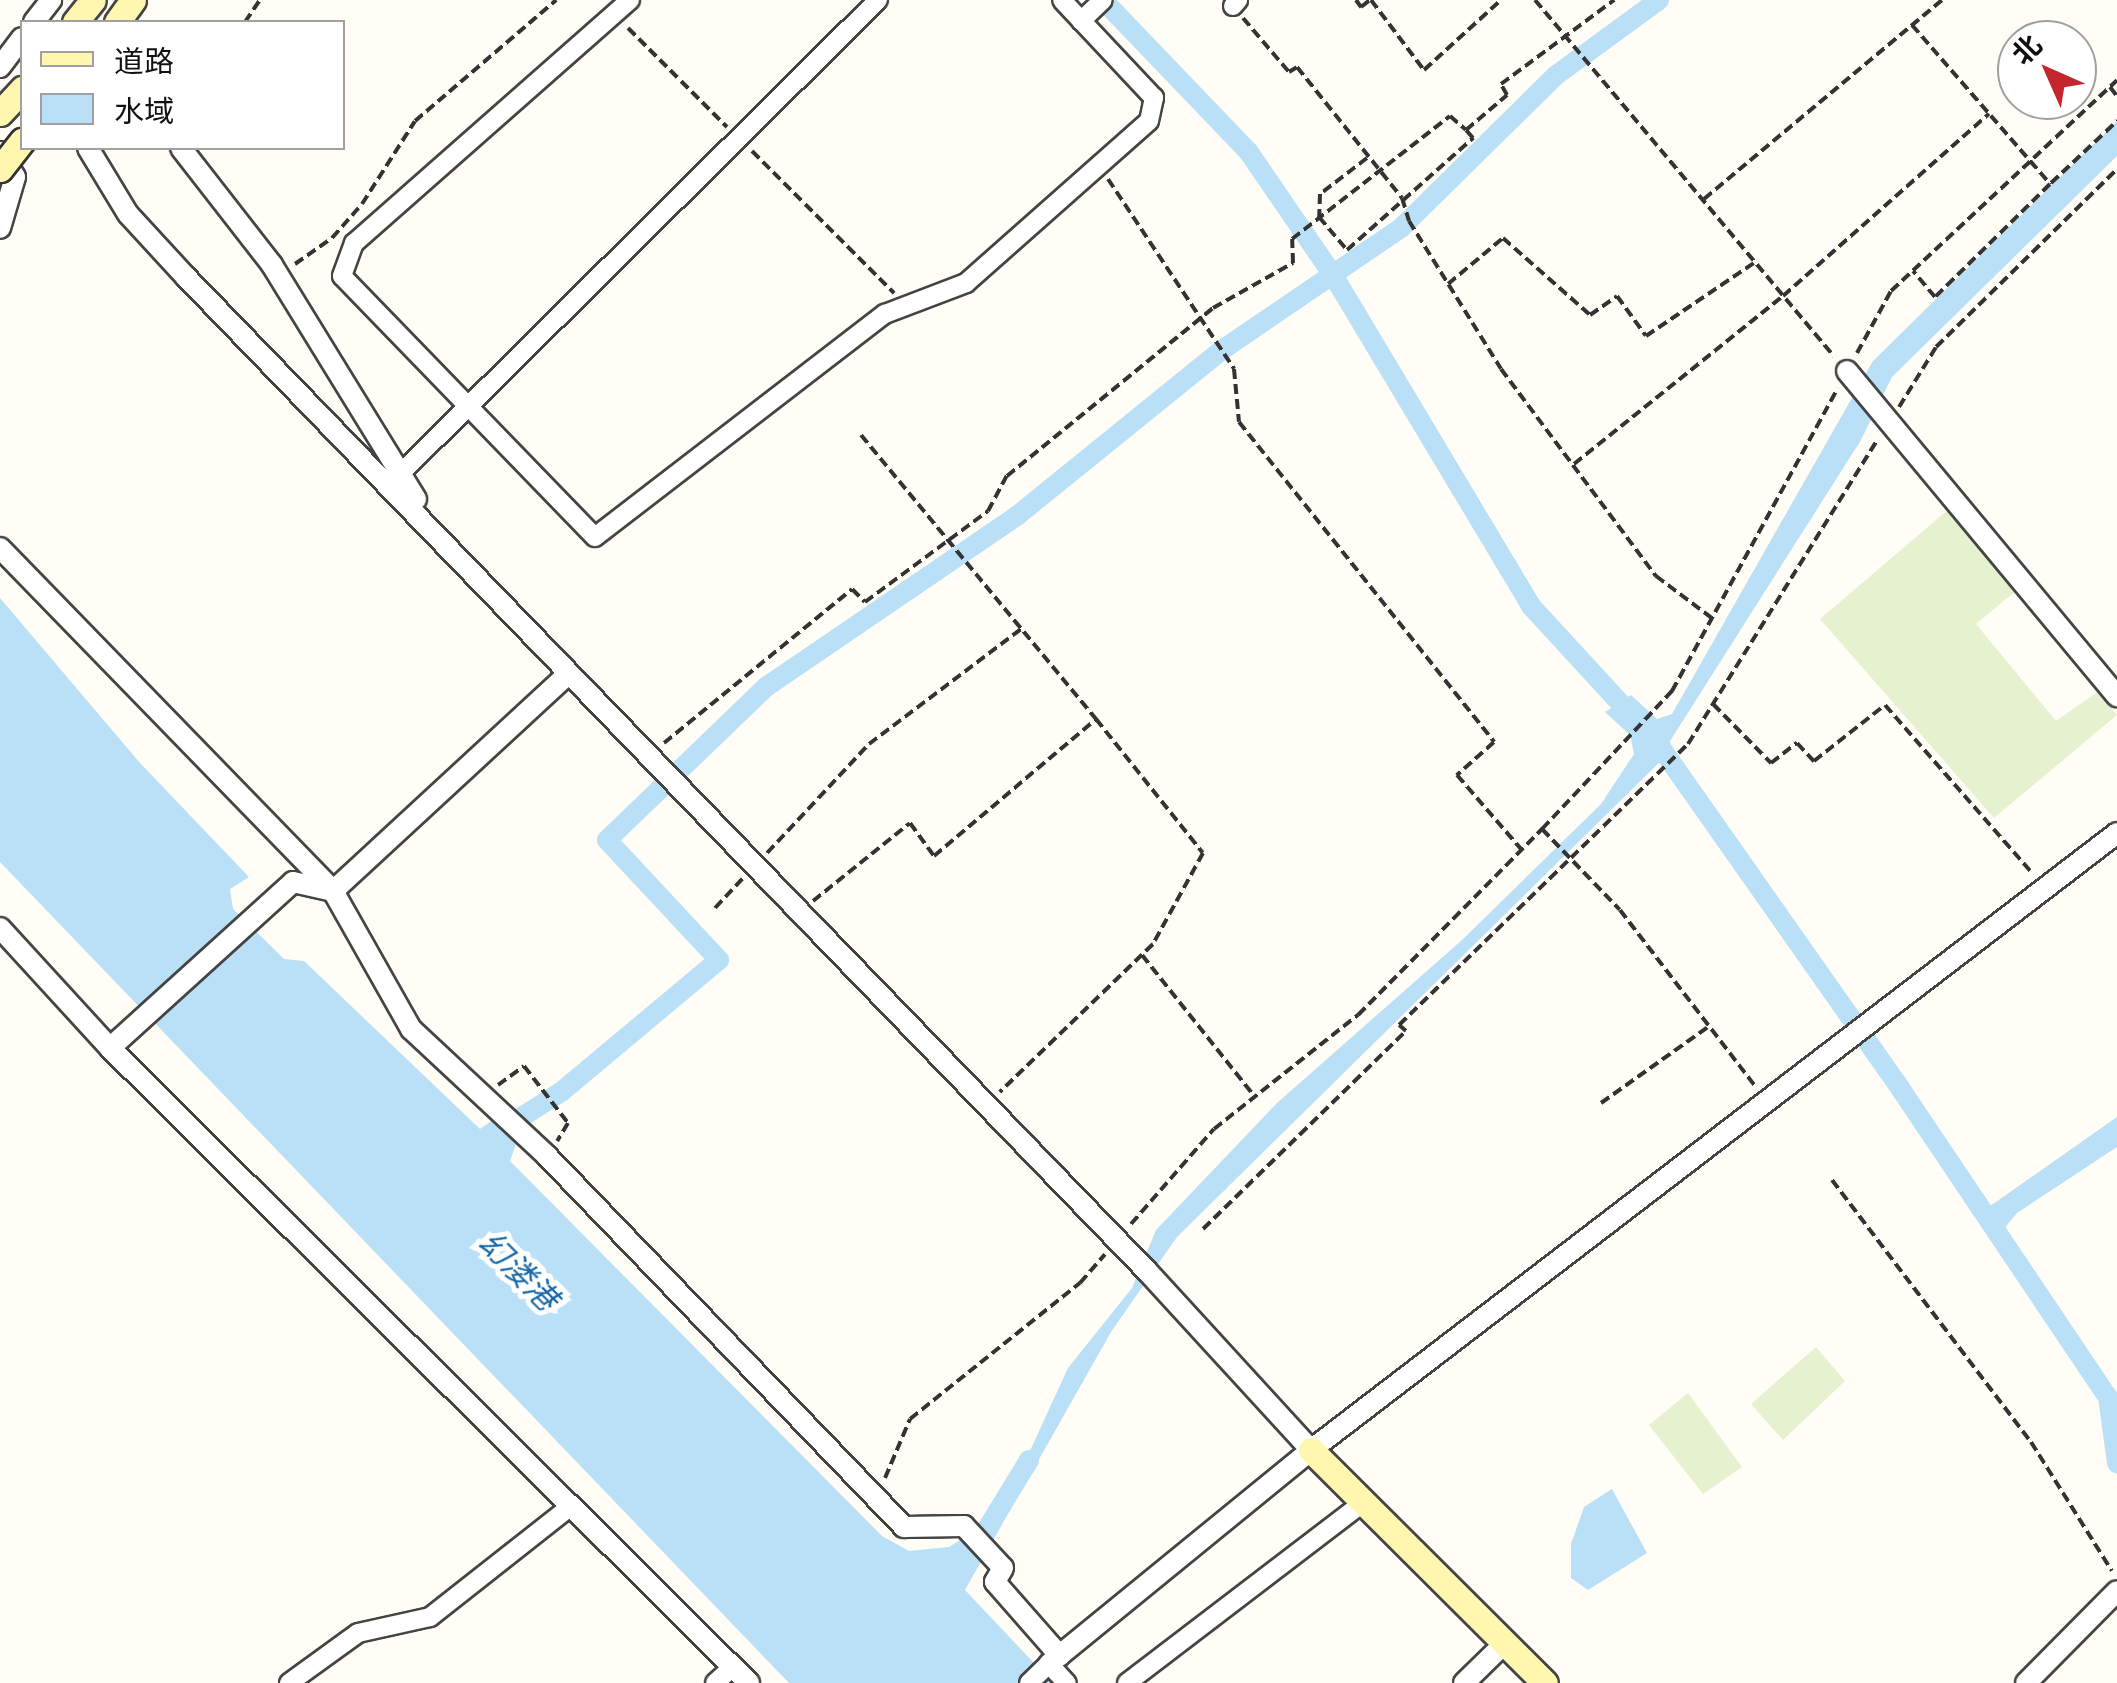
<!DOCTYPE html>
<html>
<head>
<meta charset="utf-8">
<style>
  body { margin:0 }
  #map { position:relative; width:2117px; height:1683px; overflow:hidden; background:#fffdf5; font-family:"Zilla Slab","Noto Sans SC",serif }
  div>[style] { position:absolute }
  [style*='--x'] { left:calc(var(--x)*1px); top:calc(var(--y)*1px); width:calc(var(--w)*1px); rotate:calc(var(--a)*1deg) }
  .pitch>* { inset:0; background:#e6f2cf }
  .water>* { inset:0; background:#b9e0f7 }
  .canal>* { height:20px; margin:-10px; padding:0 10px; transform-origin:10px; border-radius:10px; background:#b9e0f7 }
  .path>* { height:4px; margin-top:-2px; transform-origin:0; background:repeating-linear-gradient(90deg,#333 0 10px,transparent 0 15px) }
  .roads { filter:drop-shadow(2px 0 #444) drop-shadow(-2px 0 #444) drop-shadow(0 2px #444) drop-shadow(0 -2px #444) }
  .minor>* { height:18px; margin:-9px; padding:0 9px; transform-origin:9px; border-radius:9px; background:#fff }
  .tertiary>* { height:20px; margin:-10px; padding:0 10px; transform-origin:10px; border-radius:10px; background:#fff }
  .secondary>* { height:25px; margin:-12.5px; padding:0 12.5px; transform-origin:12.5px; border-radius:12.5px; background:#fff6b0 }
  .bridges { filter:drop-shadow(2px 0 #333) drop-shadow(-2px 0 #333) drop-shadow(0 2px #333) drop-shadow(0 -2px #333) }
  .secondary-bridge>* { height:25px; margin:-12.5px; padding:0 12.5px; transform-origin:12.5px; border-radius:12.5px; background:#fff6b0 }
  span { translate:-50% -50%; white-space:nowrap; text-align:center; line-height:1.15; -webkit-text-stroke:10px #fff; paint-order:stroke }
  .water-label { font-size:32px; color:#1768a6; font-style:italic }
  .legend { position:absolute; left:20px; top:20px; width:325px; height:130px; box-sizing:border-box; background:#fff; border:2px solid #a0a0a0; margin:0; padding:12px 18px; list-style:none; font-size:30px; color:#111 }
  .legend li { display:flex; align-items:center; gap:20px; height:50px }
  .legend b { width:50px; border:2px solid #a0a0a0 }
  .north { position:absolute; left:1997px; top:20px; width:100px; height:100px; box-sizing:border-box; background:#fff; border:2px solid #a0a0a0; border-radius:50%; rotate:315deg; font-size:28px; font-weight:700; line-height:40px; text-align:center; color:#111 }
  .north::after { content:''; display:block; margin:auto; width:35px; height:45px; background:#c4262e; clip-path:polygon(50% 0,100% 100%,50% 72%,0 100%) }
</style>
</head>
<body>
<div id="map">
  <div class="pitch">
    <i style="clip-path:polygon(1950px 508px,2017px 590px,1976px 624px,2056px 721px,2099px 691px,2117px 715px,1994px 818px,1820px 619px)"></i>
    <i style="clip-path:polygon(1816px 1347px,1845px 1381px,1783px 1440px,1751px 1404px)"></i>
    <i style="clip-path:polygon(1688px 1393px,1742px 1467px,1703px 1494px,1649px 1425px)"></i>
  </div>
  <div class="water">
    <i style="clip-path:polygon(2117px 121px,2117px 156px,1892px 377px,1861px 440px,1670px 741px,1671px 751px,1177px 1237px,1111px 1332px,965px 1590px,1053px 1683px,789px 1683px,0 862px,0 598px,140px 763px,249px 877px,230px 889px,233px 909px,284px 959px,304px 961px,480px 1129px,497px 1117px,518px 1138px,510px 1161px,882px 1536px,909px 1551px,949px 1547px,1001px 1514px,1068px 1368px,1132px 1288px,1156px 1230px,1277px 1103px,1462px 940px,1601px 804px,1634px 754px,1630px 735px,1605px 712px,1631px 695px,1657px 719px,1672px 714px,1873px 361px)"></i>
    <i style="clip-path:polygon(2117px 1117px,2117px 1147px,2017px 1213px,1999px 1235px,1983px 1211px)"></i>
    <i style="clip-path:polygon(1612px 1489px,1647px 1553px,1588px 1590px,1571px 1578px,1571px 1544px,1584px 1507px)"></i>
  </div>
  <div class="canal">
    <i style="--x:1103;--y:0;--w:209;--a:46.2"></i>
    <i style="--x:1248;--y:151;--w:150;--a:55.6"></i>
    <i style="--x:1333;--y:275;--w:386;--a:59.1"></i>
    <i style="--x:1531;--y:606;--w:189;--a:47.4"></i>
    <i style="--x:1659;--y:745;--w:423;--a:54.9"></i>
    <i style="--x:1902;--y:1091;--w:369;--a:56.1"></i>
    <i style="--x:2108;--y:1397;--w:67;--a:82.2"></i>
    <i style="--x:498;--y:1132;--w:75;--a:-32.4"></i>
    <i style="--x:561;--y:1092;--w:206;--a:-39.9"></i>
    <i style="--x:719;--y:960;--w:164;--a:-133"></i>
    <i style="--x:607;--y:840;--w:221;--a:-43.9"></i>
    <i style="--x:766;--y:687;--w:305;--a:-34.3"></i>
    <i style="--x:1018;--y:515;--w:262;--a:-39"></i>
    <i style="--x:1222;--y:350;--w:218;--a:-34.3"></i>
    <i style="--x:1402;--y:227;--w:215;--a:-44.6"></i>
    <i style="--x:1555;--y:76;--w:129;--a:-36.2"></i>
    <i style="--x:979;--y:1542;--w:96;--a:-58.6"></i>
  </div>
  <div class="path">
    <i style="--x:1356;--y:0;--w:9;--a:54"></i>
    <i style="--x:1361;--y:7;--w:11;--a:-38"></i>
    <i style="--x:1371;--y:0;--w:88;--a:52.9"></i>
    <i style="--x:1424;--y:70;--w:104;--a:-42.3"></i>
    <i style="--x:1535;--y:0;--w:465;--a:50"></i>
    <i style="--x:1243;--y:18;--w:71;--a:49.6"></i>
    <i style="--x:1289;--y:72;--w:9;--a:-32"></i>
    <i style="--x:1297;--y:67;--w:168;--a:51.3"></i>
    <i style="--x:1402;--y:198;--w:24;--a:73"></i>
    <i style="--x:1409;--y:221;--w:174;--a:58.1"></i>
    <i style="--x:1501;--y:369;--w:259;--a:53.2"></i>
    <i style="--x:1656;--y:576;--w:70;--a:36.9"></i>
    <i style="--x:245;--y:22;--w:27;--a:-56"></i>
    <i style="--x:1912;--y:25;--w:211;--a:49"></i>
    <i style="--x:2050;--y:184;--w:161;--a:135.5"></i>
    <i style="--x:1935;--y:297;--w:34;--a:-130"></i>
    <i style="--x:628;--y:28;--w:140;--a:45"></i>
    <i style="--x:2110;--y:87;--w:11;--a:52"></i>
    <i style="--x:752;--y:151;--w:201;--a:45"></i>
    <i style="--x:1367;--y:158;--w:59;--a:142.5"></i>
    <i style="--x:1320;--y:194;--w:23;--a:92"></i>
    <i style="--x:1319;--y:217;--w:43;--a:49.7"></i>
    <i style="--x:1347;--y:250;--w:169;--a:-41.6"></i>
    <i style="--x:1473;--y:138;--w:11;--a:-131"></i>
    <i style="--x:1108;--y:179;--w:228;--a:56.4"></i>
    <i style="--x:1234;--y:369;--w:53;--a:84.6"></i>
    <i style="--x:1239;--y:422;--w:409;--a:51.4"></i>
    <i style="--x:1494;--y:742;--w:50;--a:138.3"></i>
    <i style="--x:1457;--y:775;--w:99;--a:49.1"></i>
    <i style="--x:2051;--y:183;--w:91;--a:-43.2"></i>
    <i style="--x:1704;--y:199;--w:310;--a:-39.9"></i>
    <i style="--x:295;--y:264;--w:45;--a:-35.1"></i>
    <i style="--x:332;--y:238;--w:45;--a:-48.6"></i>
    <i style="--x:362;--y:204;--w:98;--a:-57.4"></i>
    <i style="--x:415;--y:121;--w:186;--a:-40.6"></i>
    <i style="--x:1448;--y:284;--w:72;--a:-39.9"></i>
    <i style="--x:1503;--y:238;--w:116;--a:41.5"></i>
    <i style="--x:1590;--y:315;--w:33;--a:-35"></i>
    <i style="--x:1617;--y:296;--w:49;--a:54.1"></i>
    <i style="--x:1646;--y:336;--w:130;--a:-34.1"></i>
    <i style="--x:1857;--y:353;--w:71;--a:-61.3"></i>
    <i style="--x:1891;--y:291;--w:309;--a:-43"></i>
    <i style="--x:1899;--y:407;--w:70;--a:-58.3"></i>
    <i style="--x:1936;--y:347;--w:254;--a:-44.5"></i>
    <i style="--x:861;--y:435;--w:369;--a:50.4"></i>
    <i style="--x:1574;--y:464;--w:268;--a:-38.8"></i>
    <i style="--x:1783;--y:296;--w:275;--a:-41.5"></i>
    <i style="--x:1713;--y:704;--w:83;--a:45.5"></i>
    <i style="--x:1771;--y:763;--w:33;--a:-38"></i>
    <i style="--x:1797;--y:743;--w:25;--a:47"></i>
    <i style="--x:1814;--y:761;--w:90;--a:-38.3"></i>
    <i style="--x:1885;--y:705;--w:223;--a:48.8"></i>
    <i style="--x:664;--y:743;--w:243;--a:-39.3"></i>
    <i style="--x:852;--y:589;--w:18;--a:45"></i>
    <i style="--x:865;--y:602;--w:153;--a:-36.5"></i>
    <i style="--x:988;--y:511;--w:40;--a:-62"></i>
    <i style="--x:1007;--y:476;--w:266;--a:-39.2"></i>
    <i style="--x:1213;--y:308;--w:92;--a:-29.4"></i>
    <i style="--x:1293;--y:263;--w:24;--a:-92"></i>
    <i style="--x:1292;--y:239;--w:200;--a:-37.9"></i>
    <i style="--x:1450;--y:116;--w:21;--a:41"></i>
    <i style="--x:1466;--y:130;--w:54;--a:-40.5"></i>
    <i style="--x:1507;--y:95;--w:13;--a:-119"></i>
    <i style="--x:1501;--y:84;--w:141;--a:-36.6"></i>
    <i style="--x:1542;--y:829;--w:190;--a:-46.7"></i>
    <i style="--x:1672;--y:691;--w:345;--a:-61.3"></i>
    <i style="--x:767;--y:853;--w:149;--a:-46.9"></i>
    <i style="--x:869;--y:744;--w:191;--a:-37.1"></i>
    <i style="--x:813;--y:901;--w:124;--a:-38.8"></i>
    <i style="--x:910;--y:823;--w:41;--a:54"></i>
    <i style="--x:934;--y:856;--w:212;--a:-40.2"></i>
    <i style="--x:1096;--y:719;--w:171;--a:51.4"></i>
    <i style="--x:1203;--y:853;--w:104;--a:118.8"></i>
    <i style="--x:1153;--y:944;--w:213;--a:136"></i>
    <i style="--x:715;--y:908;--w:41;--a:-47"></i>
    <i style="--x:1142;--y:955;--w:180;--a:51.5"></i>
    <i style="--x:498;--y:1085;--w:32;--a:-36"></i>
    <i style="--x:524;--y:1066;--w:72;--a:52.3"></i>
    <i style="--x:568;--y:1123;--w:21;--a:121"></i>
    <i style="--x:1601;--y:1103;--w:131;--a:-35.4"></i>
    <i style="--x:1832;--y:1180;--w:329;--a:52.8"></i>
    <i style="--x:2031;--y:1442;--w:152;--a:57.9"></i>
    <i style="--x:1131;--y:1224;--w:126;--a:-48.9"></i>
    <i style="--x:1214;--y:1129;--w:184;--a:-38.4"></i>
    <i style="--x:1358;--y:1015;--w:262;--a:-45.3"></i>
    <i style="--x:1542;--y:829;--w:112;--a:46.1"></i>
    <i style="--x:1620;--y:910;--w:222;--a:52.5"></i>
    <i style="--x:1203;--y:1229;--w:284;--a:-44.3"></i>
    <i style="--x:1406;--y:1031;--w:9;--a:-139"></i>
    <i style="--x:1399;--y:1025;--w:403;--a:-44.2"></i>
    <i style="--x:1688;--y:744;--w:358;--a:-58.1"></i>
    <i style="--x:885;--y:1478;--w:64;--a:-67"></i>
    <i style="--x:910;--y:1419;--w:218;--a:-38.7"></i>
    <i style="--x:1080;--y:1283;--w:38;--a:-49"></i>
  </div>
  <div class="roads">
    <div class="minor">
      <i style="--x:630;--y:0;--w:368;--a:138.6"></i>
      <i style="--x:354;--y:243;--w:35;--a:110"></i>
      <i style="--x:342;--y:276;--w:363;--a:45.9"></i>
      <i style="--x:595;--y:537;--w:366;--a:-37.6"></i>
      <i style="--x:885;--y:314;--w:87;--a:-20.9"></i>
      <i style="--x:966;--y:283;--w:244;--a:-41.5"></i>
      <i style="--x:1149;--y:121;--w:24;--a:-78"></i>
      <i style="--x:1154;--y:98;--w:134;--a:-133.2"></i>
      <i style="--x:1233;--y:6;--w:8;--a:-50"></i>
      <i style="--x:1081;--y:21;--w:30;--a:-44"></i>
      <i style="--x:400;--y:474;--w:673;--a:-44.76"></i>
      <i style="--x:289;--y:1683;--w:85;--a:-35.9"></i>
      <i style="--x:358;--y:1633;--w:74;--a:-12.5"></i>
      <i style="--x:430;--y:1617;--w:179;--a:-38.2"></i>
      <i style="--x:715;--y:1683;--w:24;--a:-42"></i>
      <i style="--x:1029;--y:1683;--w:28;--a:-44"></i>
      <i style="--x:1049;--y:1664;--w:26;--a:47"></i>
      <i style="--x:1127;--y:1683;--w:298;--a:-37.4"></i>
    </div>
    <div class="tertiary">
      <i style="--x:34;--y:22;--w:28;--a:-52"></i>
      <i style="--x:0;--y:67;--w:36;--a:-53"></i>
      <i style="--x:88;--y:148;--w:77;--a:58.8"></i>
      <i style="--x:128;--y:214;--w:86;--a:47.4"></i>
      <i style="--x:186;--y:277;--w:1383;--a:45.97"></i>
      <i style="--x:1147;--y:1271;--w:243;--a:47.5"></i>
      <i style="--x:181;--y:148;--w:148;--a:52.1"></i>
      <i style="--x:272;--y:265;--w:275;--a:58.4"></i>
      <i style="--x:0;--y:152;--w:29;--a:59"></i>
      <i style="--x:15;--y:177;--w:53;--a:106.4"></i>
      <i style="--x:1847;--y:371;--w:423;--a:50.3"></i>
      <i style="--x:0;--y:548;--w:478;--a:45.8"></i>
      <i style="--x:333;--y:891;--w:159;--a:60.5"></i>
      <i style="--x:411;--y:1029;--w:186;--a:43"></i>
      <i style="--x:547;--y:1156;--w:515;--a:46.1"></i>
      <i style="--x:904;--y:1527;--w:60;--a:-1"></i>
      <i style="--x:964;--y:1526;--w:57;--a:47.1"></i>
      <i style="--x:1003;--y:1568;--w:16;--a:120"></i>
      <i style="--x:995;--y:1582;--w:98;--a:48.7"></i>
      <i style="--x:0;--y:928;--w:163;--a:47.5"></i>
      <i style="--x:110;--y:1048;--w:901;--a:44.82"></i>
      <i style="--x:110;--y:1048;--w:247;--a:-42.2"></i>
      <i style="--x:293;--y:882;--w:41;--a:12.7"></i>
      <i style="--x:333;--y:891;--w:320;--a:-42.7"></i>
      <i style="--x:1049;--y:1664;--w:338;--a:-39.2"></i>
      <i style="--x:1311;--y:1450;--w:1015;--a:-37.43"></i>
      <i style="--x:1464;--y:1683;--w:57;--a:-44.3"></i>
      <i style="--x:2026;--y:1683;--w:129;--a:-45.3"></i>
    </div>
    <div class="secondary">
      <i style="--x:75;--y:22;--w:28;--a:-51"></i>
      <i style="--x:117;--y:22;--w:27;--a:-54"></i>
      <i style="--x:0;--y:113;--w:33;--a:-47"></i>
      <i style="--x:1311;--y:1450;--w:330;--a:44.9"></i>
    </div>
  </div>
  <div class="bridges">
    <div class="secondary-bridge">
      <i style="--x:0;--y:169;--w:36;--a:-52"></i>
    </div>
  </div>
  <div class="water-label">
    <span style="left:518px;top:1271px;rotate:45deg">幻溇港</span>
  </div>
  <ul class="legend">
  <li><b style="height:12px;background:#fff6b0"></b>道路</li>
  <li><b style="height:28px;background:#b9e0f7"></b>水域</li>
  </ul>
  <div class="north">北</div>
</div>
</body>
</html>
